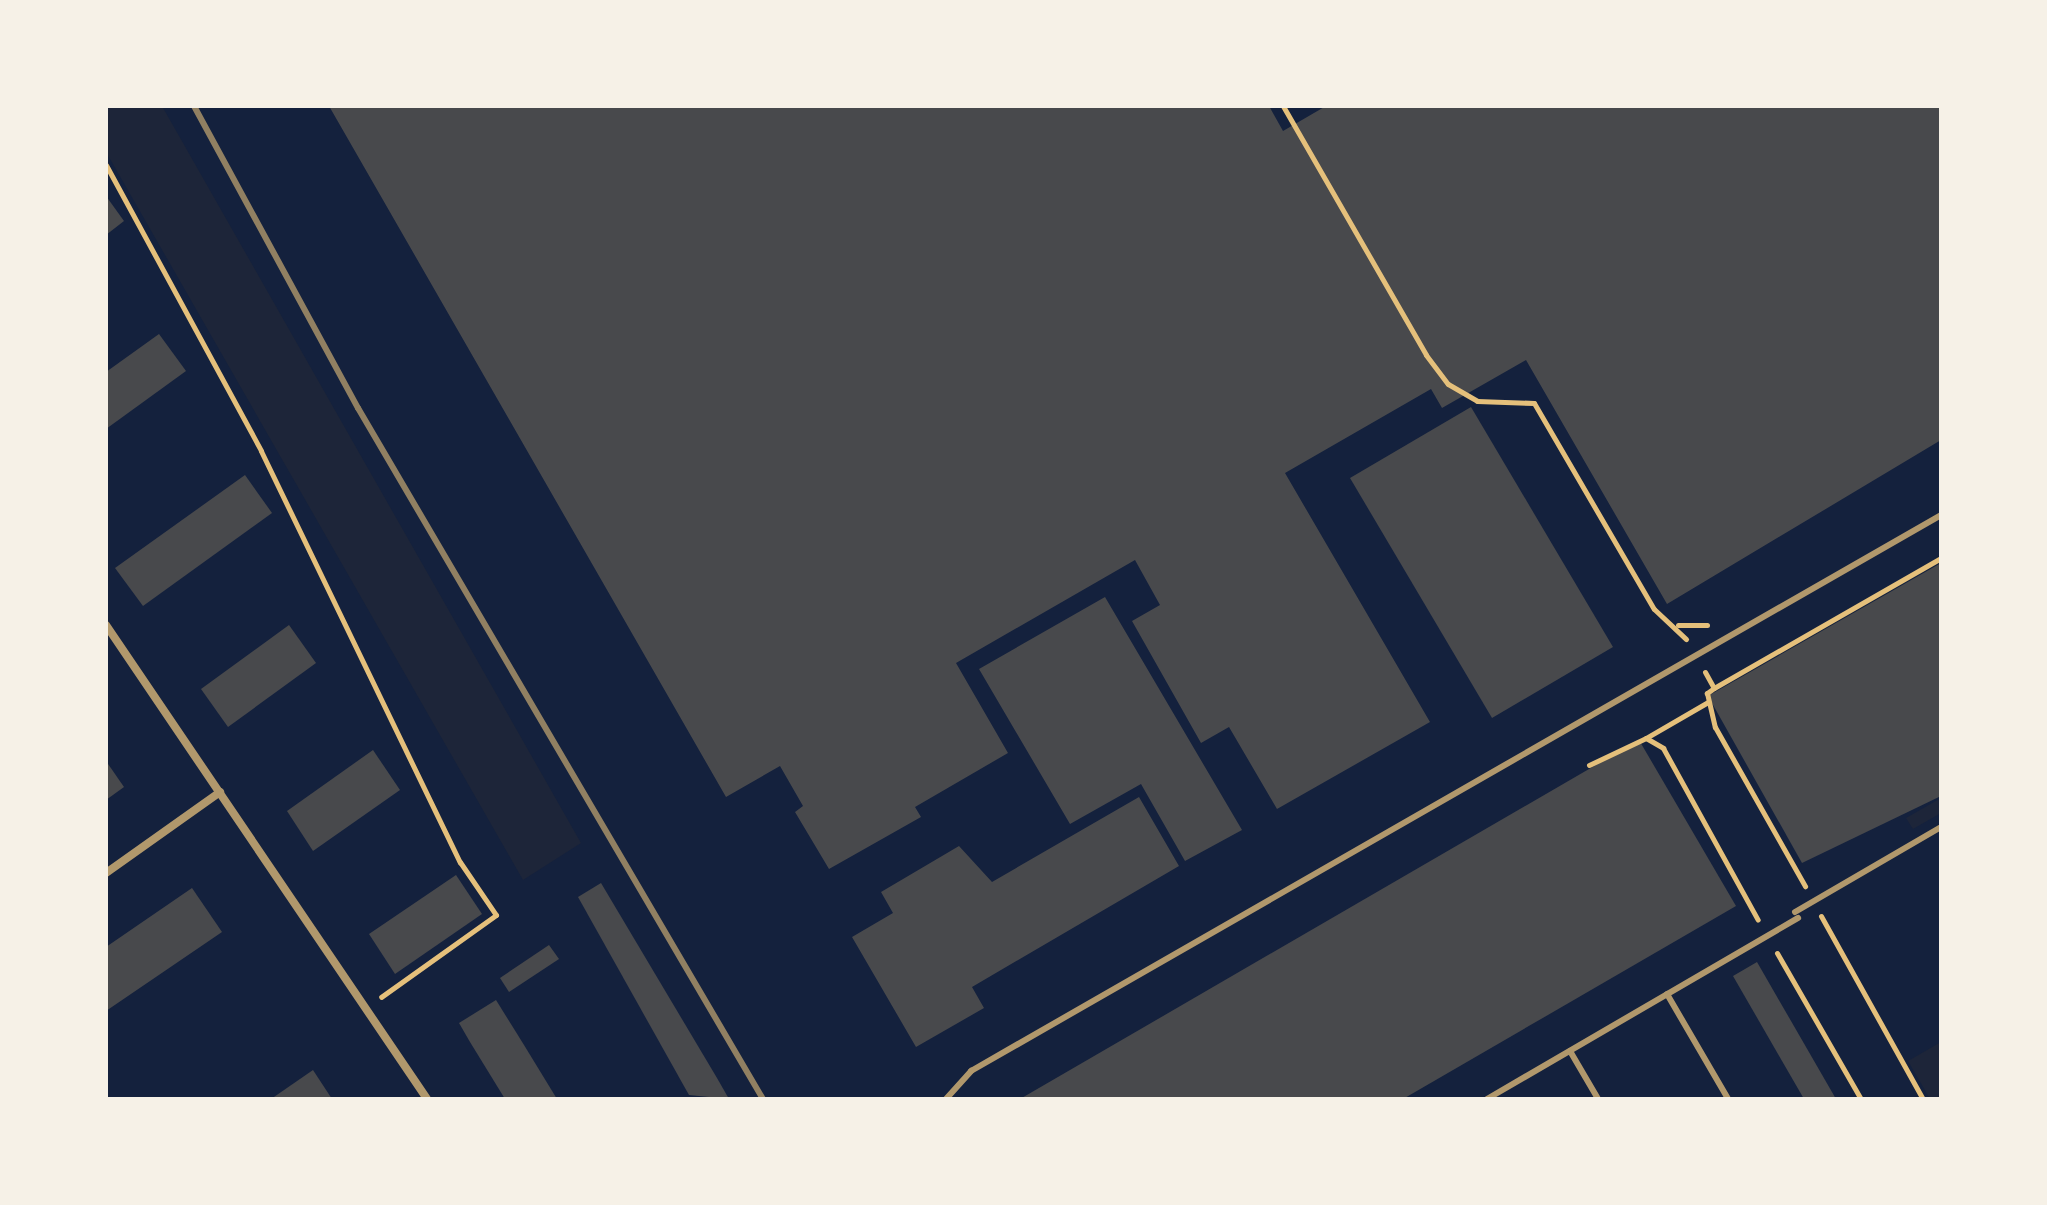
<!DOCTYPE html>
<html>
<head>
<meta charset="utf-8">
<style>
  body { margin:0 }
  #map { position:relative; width:2047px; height:1205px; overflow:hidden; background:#14213d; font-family:"Fira Sans",sans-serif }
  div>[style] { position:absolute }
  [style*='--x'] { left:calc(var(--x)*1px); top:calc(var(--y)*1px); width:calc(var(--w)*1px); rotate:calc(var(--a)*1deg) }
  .green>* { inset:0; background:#1d2539 }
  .building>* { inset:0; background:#48494c }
  .path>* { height:5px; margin:-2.5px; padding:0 2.5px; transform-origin:2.5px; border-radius:2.5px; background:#e5c07b }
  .service>* { height:6px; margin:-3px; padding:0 3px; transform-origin:3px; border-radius:3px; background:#b1986c }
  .minor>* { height:8px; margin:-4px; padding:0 4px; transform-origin:4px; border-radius:4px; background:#b1986c }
  .rail>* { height:6px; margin:-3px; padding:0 3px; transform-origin:3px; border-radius:3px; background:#918062 }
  span { translate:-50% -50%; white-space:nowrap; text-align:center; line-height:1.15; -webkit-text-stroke:8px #f6f1e7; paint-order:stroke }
  .frame { position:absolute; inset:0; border:108px solid #f6f1e7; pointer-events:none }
</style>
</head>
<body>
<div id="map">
  <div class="green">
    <i style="clip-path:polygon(106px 106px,162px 106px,581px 843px,523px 880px,106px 152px)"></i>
    <i style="clip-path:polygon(1941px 798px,1941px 813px,1913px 829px,1906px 818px)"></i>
    <i style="clip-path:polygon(1941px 1042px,1941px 1097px,1930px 1099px,1908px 1061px)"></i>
  </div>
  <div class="building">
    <i style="clip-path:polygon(329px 106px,1269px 106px,1283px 131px,1326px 106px,1941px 106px,1941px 440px,1667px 604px,1526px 360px,1442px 408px,1431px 389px,1285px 473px,1430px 722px,1277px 809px,1229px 727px,1201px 743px,1132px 621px,1160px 605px,1135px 560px,956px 663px,1008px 753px,915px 807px,921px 817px,829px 869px,795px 812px,803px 806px,780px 766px,726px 797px)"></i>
    <i style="clip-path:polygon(106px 196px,124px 221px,106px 235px)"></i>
    <i style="clip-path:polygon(159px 334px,186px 371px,106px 429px,106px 372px)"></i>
    <i style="clip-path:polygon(1471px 407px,1613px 647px,1492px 718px,1350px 478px)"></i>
    <i style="clip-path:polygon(245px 475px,272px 513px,143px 606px,115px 568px)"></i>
    <i style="clip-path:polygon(1941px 563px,1941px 796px,1802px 863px,1708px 696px)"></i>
    <i style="clip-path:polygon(1105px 597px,1242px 830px,1185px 861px,1141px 784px,1070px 824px,979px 669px)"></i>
    <i style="clip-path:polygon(289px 625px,316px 663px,228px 727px,201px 689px)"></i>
    <i style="clip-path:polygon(1639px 740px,1736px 906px,1403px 1099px,1020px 1099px)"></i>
    <i style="clip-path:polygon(373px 750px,400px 790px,313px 851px,287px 811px)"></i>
    <i style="clip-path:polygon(106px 761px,124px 787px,106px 800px)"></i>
    <i style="clip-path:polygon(1139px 797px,1179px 866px,972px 987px,984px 1008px,916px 1047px,852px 937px,893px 913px,881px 892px,959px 846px,992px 882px)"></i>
    <i style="clip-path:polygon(456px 875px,482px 914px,395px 974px,369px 934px)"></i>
    <i style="clip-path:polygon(601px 883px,717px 1078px,729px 1099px,689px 1095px,578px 897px)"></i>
    <i style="clip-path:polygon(192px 888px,222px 932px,106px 1011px,106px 947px)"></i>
    <i style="clip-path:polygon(549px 945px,559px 959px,509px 992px,500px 978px)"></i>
    <i style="clip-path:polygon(1757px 962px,1836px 1099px,1804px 1099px,1733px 976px)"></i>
    <i style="clip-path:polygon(496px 1000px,524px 1045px,557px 1099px,505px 1099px,470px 1042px,459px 1023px)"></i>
    <i style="clip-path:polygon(313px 1070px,332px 1099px,271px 1099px)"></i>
  </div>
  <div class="path">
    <i style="--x:1283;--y:106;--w:287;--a:60.1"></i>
    <i style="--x:1426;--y:355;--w:36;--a:53"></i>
    <i style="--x:1448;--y:384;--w:34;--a:30"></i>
    <i style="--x:1477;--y:401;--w:57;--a:2"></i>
    <i style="--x:1534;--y:403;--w:238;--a:59.8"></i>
    <i style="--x:1654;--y:609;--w:44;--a:43.2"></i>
    <i style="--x:106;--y:165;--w:325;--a:61.5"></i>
    <i style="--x:261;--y:451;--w:457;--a:64.2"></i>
    <i style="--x:460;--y:862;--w:64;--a:55.8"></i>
    <i style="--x:496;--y:915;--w:141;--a:144.5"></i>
    <i style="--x:1678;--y:625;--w:29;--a:0"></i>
    <i style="--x:1705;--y:672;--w:18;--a:61"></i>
    <i style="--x:1714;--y:688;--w:262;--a:-29.8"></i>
    <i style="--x:1714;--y:688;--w:9;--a:144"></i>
    <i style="--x:1707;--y:693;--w:35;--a:77"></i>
    <i style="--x:1715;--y:727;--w:183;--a:60.5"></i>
    <i style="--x:1708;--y:702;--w:72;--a:149.9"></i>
    <i style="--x:1646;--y:738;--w:20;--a:30"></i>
    <i style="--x:1663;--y:748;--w:196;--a:61.1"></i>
    <i style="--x:1589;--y:765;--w:63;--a:-25.3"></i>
    <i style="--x:1821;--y:916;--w:210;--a:60.9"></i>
    <i style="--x:1777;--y:953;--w:168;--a:60.1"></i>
  </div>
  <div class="service">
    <i style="--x:1795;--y:912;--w:169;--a:-30.2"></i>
    <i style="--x:1667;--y:994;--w:121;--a:59.8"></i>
    <i style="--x:1570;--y:1051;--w:56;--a:59.7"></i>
    <i style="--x:946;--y:1099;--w:38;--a:-48"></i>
    <i style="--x:971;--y:1071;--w:1118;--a:-29.82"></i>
    <i style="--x:1487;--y:1099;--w:360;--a:-30.2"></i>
  </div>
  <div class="minor">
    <i style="--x:106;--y:625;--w:572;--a:55.89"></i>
    <i style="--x:106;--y:873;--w:140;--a:-35.4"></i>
  </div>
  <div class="rail">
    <i style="--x:194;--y:106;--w:344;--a:61.5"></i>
    <i style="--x:358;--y:408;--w:801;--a:59.63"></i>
  </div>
  <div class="frame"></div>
</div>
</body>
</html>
